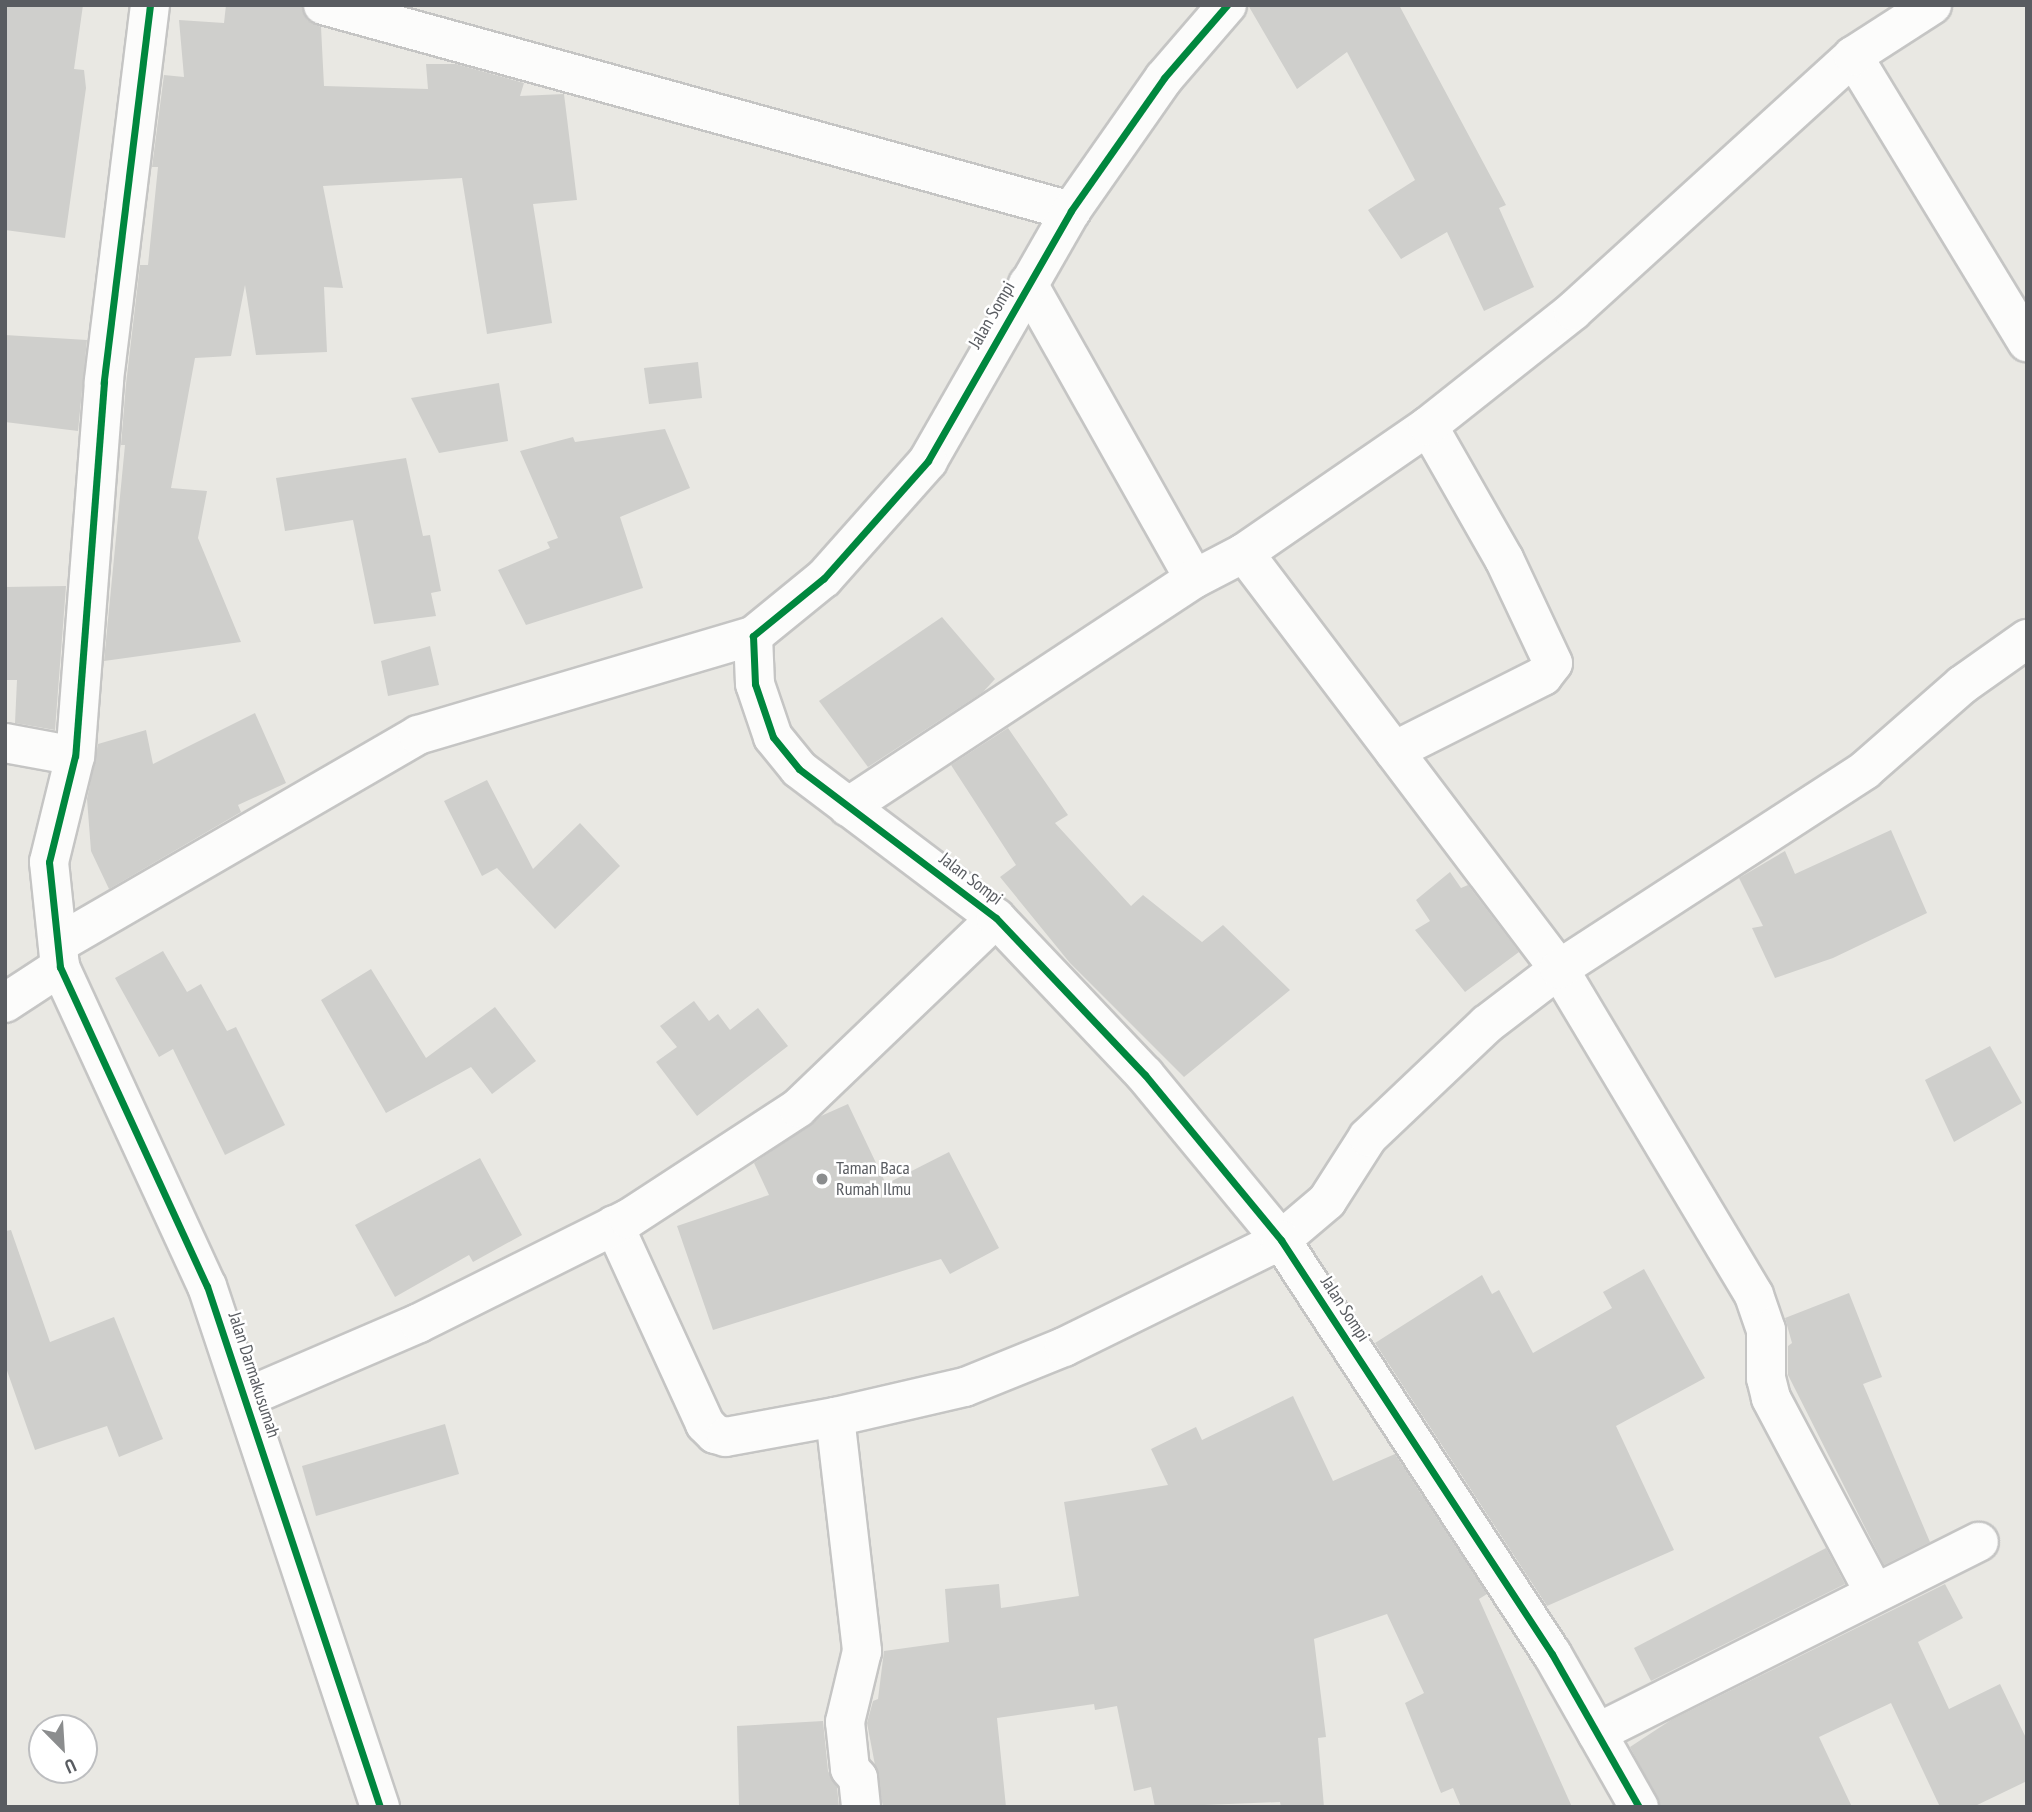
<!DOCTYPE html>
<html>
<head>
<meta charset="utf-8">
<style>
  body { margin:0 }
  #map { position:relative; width:2032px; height:1812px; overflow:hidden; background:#e9e8e3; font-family:"PT Sans Narrow",sans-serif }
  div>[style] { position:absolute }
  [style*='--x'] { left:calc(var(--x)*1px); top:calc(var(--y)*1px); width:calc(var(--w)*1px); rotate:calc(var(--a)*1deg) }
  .building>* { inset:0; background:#cfcfcc }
  .roads { filter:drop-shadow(2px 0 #c5c5c4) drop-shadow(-2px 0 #c5c5c4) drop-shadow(0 2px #c5c5c4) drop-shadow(0 -2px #c5c5c4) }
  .street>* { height:38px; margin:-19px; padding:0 19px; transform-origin:19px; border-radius:19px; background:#fcfcfb }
  .secondary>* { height:38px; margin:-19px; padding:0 19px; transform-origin:19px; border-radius:19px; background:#fcfcfb }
  .cycleway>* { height:7px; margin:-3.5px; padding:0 3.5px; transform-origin:3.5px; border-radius:3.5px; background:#00873e }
  .dots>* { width:19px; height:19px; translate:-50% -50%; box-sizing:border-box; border:4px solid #fff; border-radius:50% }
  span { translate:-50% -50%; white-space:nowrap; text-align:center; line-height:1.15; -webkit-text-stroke:5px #fff; paint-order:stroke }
  .street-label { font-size:18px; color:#595c61 }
  .poi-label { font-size:18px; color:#595c61 }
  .left { translate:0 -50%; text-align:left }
  .frame { position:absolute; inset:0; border:7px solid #595c61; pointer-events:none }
  .north { position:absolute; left:28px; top:1714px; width:70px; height:70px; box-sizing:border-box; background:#fff; border:2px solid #bdbec0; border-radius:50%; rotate:156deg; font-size:19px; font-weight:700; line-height:28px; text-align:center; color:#595c61 }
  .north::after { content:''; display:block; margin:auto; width:24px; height:32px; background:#8b8d8e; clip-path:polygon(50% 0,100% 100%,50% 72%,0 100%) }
</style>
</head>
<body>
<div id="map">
  <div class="building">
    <i style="clip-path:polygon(5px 5px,83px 5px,74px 69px,84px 70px,86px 88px,65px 238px,5px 230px)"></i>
    <i style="clip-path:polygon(226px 5px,302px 5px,307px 20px,321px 27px,324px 86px,428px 89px,426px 64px,456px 64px,524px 83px,520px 96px,564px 94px,577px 200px,533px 204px,552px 323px,487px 334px,462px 178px,323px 186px,343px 288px,324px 287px,327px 352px,256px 355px,245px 285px,231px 356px,195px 358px,171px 488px,207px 491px,198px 538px,241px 642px,104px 661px,125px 445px,121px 445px,126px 384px,140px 265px,148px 265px,158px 167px,152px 167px,164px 75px,184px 77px,179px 20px,224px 23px)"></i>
    <i style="clip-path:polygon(1248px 5px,1399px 5px,1506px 205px,1499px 208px,1534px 287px,1484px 311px,1447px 232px,1401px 259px,1368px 210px,1415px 180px,1347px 52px,1297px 89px)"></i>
    <i style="clip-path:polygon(5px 335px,87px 340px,78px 431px,5px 422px)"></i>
    <i style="clip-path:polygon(698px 362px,702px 398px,649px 404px,644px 368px)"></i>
    <i style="clip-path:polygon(499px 383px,508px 441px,439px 453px,411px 398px)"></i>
    <i style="clip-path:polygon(665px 429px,690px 488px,620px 517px,643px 588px,526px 625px,498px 570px,550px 548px,547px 542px,558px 538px,520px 451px,573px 437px,575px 442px)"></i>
    <i style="clip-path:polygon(406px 458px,423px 536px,430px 535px,441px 591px,431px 593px,436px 616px,374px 624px,353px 520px,285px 531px,276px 478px)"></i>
    <i style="clip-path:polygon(66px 586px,55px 730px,15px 723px,17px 680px,5px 680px,5px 587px)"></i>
    <i style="clip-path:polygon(942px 617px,995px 679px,983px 692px,868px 767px,819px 701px)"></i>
    <i style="clip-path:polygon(430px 646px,439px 685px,388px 696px,381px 661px)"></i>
    <i style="clip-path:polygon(255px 713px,286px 783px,238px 805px,241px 812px,109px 889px,91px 851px,87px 799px,98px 744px,146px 730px,153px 764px)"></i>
    <i style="clip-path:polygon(1008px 728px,1068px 815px,1055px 823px,1131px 906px,1143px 895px,1202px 942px,1223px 925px,1290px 990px,1184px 1077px,1070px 963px,1000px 877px,1016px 865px,951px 765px)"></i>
    <i style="clip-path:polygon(487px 780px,533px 869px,580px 823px,620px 866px,555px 929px,497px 868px,482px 876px,444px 801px)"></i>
    <i style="clip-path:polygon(1891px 830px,1927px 913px,1833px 958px,1775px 978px,1752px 928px,1763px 926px,1739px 878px,1785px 851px,1795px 874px)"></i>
    <i style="clip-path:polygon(1450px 872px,1461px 888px,1468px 885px,1519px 952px,1465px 992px,1415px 930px,1430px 921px,1416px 900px)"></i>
    <i style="clip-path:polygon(163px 951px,187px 992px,201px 984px,227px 1031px,236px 1027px,285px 1125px,225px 1155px,173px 1049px,159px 1057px,115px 978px)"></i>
    <i style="clip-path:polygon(371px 969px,426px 1058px,495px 1007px,536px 1061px,492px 1094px,471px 1067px,386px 1113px,321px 1000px)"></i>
    <i style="clip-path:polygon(694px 1001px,709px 1021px,718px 1014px,730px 1030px,758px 1008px,788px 1046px,697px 1116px,656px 1062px,677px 1047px,660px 1026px)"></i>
    <i style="clip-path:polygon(1990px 1046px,2022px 1103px,1954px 1142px,1925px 1080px)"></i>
    <i style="clip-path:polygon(848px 1104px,886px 1184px,949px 1152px,999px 1248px,950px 1274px,941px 1259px,713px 1330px,677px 1226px,769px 1195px,754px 1163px,821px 1116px)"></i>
    <i style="clip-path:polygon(480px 1158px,522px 1235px,473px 1262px,469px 1255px,395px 1297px,355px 1225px)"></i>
    <i style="clip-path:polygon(11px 1230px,50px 1342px,114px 1317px,163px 1439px,119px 1457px,107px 1426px,35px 1450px,5px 1365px,5px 1231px)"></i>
    <i style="clip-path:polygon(1644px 1269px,1705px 1378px,1616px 1426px,1674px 1550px,1547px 1606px,1375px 1343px,1482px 1275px,1492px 1294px,1499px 1290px,1533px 1353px,1612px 1308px,1603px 1292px)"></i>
    <i style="clip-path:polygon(1849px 1293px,1882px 1377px,1863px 1384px,1930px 1542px,1884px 1565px,1788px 1375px,1788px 1346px,1792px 1343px,1785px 1318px)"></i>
    <i style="clip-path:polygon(1293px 1396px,1333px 1481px,1395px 1454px,1487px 1594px,1479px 1599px,1572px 1807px,1461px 1807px,1453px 1788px,1441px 1793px,1405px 1703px,1424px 1693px,1387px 1614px,1314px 1639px,1326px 1737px,1318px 1738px,1324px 1807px,1281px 1807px,1280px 1802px,1155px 1807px,1151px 1787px,1134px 1791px,1117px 1706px,1095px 1710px,1094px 1704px,997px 1718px,1006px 1807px,883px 1807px,867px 1723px,873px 1701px,878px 1699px,884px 1651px,949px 1642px,945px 1589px,999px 1584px,1001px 1608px,1079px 1596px,1064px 1502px,1168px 1485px,1151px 1449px,1196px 1427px,1202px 1440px)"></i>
    <i style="clip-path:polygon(445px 1424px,459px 1474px,316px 1516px,302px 1466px)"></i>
    <i style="clip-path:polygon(1826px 1548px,1845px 1584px,1651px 1681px,1634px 1648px)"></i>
    <i style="clip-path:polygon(1945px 1584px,1963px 1618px,1918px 1642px,1949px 1709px,2000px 1684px,2027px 1740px,2027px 1781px,1973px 1807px,1940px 1807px,1891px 1703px,1819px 1737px,1852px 1807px,1661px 1807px,1630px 1747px,1671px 1720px)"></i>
    <i style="clip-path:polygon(823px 1721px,828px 1771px,837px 1787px,839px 1807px,739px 1807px,737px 1726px)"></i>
  </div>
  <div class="roads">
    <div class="street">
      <i style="--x:150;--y:5;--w:380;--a:97"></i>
      <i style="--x:104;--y:382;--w:375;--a:94.4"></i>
      <i style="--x:75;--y:756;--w:109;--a:103.8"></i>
      <i style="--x:49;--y:862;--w:106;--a:84"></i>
      <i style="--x:60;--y:967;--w:351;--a:65.3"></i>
      <i style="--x:207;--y:1286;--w:549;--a:71.63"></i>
      <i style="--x:323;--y:5;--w:776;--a:15.4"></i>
      <i style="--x:1853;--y:56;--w:335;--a:58.7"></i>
      <i style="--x:1028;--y:284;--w:338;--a:60.6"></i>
      <i style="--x:5;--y:743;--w:71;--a:10.5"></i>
      <i style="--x:1394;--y:751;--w:167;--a:-26.7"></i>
      <i style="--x:1543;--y:676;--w:16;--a:-52"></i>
      <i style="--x:1553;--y:663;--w:115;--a:-115.2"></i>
      <i style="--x:1504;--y:559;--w:153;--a:-119.7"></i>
      <i style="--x:848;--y:807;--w:414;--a:-33.4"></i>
      <i style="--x:1194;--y:579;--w:56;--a:-27.5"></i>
      <i style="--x:1244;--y:553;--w:224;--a:-34.6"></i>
      <i style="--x:1428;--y:426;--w:185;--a:-38.4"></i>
      <i style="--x:1573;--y:311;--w:379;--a:-42.3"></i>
      <i style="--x:1853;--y:56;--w:94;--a:-32.8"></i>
      <i style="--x:61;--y:942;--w:413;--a:-30.1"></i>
      <i style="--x:418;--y:735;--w:349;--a:-16.5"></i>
      <i style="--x:5;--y:1003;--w:66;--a:-33.2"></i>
      <i style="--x:614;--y:1225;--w:219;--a:65.4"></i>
      <i style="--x:705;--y:1424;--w:14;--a:45"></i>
      <i style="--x:715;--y:1434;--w:11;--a:15"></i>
      <i style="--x:726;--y:1437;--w:111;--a:-10.4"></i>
      <i style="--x:835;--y:1417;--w:236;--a:83.4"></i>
      <i style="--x:862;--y:1651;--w:73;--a:103.5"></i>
      <i style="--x:845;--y:1722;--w:47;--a:83.9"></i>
      <i style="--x:850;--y:1769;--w:12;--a:48"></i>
      <i style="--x:858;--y:1778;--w:29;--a:84"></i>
      <i style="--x:245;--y:1398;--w:189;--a:-23.3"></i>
      <i style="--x:419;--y:1323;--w:233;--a:-26.5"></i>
      <i style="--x:628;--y:1219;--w:203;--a:-33.1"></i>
      <i style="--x:798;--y:1108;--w:274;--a:-43.8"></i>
      <i style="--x:835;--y:1417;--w:133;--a:-13"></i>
      <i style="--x:965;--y:1387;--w:107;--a:-22"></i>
      <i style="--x:1064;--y:1347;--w:242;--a:-26.2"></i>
      <i style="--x:1281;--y:1240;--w:60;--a:-40.3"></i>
      <i style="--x:1327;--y:1201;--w:76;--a:-57.4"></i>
      <i style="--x:1368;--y:1137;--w:164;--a:-43.5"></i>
      <i style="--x:1487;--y:1024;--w:91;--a:-37.4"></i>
      <i style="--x:1559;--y:969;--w:522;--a:-127.13"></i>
      <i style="--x:1874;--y:1592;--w:220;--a:-118"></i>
      <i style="--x:1771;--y:1398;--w:21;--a:-104"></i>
      <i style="--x:1766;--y:1378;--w:48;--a:-90"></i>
      <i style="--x:1766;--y:1330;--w:37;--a:-109"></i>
      <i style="--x:1754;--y:1295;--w:380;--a:-120.9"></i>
      <i style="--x:1559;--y:969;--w:365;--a:-33"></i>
      <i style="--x:1865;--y:770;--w:129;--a:-41.2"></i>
      <i style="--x:1962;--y:685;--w:80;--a:-35.3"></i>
      <i style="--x:1597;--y:1733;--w:427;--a:-26.6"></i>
    </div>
    <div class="secondary">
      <i style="--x:1227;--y:5;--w:96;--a:130.8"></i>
      <i style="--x:1164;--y:78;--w:162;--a:125"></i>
      <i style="--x:1071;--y:211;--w:288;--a:119.8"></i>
      <i style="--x:928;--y:461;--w:157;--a:131.6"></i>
      <i style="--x:824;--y:578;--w:92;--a:140.8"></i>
      <i style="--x:753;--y:636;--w:48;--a:87.6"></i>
      <i style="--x:755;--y:684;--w:56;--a:71.2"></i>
      <i style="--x:773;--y:737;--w:41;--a:50.9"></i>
      <i style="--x:799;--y:769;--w:247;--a:37.1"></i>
      <i style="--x:996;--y:918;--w:216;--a:46.5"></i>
      <i style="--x:1145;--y:1075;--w:214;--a:50.5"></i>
      <i style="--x:1281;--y:1240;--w:495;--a:56.8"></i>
      <i style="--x:1552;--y:1654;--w:176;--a:60.4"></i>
    </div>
  </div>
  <div class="cycleway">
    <i style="--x:150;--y:5;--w:380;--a:97"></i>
    <i style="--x:104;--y:382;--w:375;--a:94.4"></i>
    <i style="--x:75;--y:756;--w:109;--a:103.8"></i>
    <i style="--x:49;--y:862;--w:106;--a:84"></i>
    <i style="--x:60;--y:967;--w:351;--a:65.3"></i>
    <i style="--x:207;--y:1286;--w:549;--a:71.63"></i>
    <i style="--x:1227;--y:5;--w:96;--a:130.8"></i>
    <i style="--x:1164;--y:78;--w:162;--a:125"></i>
    <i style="--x:1071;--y:211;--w:288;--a:119.8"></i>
    <i style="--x:928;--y:461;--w:157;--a:131.6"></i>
    <i style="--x:824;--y:578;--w:92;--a:140.8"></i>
    <i style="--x:753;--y:636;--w:48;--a:87.6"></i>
    <i style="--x:755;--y:684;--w:56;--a:71.2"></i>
    <i style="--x:773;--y:737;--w:41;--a:50.9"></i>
    <i style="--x:799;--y:769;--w:247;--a:37.1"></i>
    <i style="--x:996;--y:918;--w:216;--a:46.5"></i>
    <i style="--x:1145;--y:1075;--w:214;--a:50.5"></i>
    <i style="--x:1281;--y:1240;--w:495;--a:56.8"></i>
    <i style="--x:1552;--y:1654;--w:176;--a:60.4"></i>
  </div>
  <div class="dots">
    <i style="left:822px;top:1179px;background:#8b8d8e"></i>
  </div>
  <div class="street-label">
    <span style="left:992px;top:315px;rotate:-60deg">Jalan Sompi</span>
    <span style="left:971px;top:879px;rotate:37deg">Jalan Sompi</span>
    <span style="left:1345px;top:1309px;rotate:57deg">Jalan Sompi</span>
    <span style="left:254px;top:1375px;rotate:72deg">Jalan Darmakusumah</span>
  </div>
  <div class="poi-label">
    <span class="left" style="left:836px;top:1179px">Taman Baca<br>Rumah Ilmu</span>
  </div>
  <div class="frame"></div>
  <div class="north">U</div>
</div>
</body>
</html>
